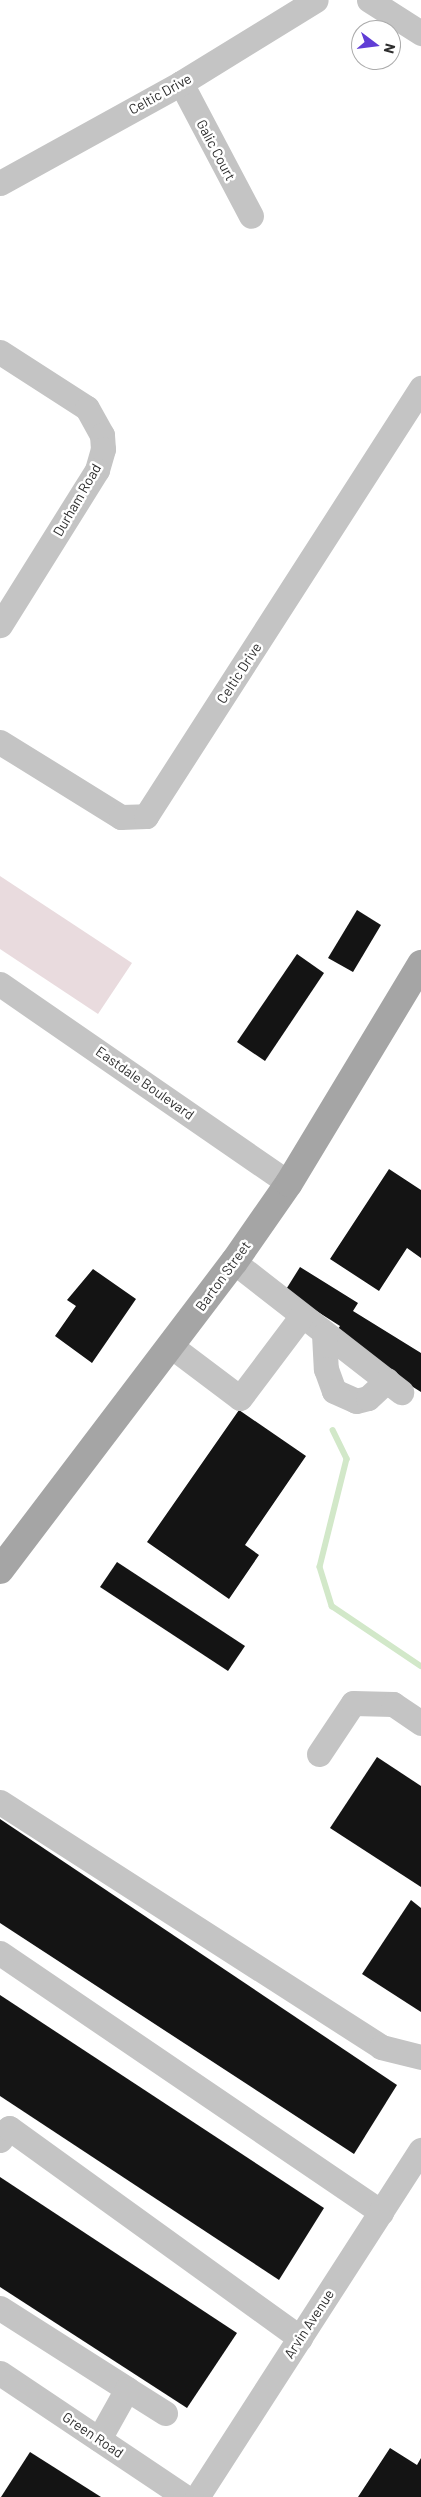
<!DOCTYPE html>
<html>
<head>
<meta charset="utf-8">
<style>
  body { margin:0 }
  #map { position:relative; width:421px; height:2497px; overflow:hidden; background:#fff; font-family:Barlow,sans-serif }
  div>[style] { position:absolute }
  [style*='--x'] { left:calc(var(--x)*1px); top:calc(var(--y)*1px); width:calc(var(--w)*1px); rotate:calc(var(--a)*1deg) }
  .green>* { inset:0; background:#e9dbde }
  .stream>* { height:5.5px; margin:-2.75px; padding:0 2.75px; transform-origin:2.75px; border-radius:2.75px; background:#d2e8c9 }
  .building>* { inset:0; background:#141414 }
  .minor>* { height:25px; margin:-12.5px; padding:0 12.5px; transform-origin:12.5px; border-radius:12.5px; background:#c4c4c4 }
  .major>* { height:28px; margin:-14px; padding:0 14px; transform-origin:14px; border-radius:14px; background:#a5a5a5 }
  span { translate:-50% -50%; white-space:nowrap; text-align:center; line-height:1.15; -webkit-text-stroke:5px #fff; paint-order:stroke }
  .street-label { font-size:14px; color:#2d2d2d }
  .north { position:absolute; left:351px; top:20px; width:50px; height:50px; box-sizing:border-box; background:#fff; border:1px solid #ababab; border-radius:50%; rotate:105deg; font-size:14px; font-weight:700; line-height:20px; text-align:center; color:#2d2d2d }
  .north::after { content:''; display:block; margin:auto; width:18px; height:22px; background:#603dd5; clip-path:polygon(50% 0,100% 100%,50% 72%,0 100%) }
</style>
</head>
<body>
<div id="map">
  <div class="green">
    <i style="clip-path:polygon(0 876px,132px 963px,98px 1014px,0 949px)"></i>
  </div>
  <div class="stream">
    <i style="--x:333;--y:1430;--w:32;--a:64"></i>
    <i style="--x:347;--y:1459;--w:111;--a:104"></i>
    <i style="--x:320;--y:1567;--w:41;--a:72.9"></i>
    <i style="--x:332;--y:1606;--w:107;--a:34"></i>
  </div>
  <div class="building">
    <i style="clip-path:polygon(357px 910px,381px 925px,353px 972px,328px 958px)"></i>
    <i style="clip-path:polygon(297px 954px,324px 973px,265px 1061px,237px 1042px)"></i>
    <i style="clip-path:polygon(389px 1169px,421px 1190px,421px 1258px,407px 1248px,379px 1291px,330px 1259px)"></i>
    <i style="clip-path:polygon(300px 1267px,358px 1303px,353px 1311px,421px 1353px,421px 1392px,333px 1337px,340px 1326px,285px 1291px)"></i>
    <i style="clip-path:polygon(93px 1269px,136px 1299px,92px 1363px,55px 1336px,76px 1306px,67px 1300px)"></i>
    <i style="clip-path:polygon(239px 1410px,306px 1456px,245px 1545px,259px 1555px,229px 1599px,147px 1542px)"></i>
    <i style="clip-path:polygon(117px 1562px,245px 1646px,228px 1671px,100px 1587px)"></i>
    <i style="clip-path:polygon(377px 1757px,421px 1786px,421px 1887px,330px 1828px)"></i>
    <i style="clip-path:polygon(0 1819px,397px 2085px,354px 2154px,0 1923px)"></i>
    <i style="clip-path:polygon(411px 1900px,421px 1908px,421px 2012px,362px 1974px)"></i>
    <i style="clip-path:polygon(0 1995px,324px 2208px,279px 2280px,0 2096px)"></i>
    <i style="clip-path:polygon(0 2177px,237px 2333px,187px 2408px,0 2287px)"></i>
    <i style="clip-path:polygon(390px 2448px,417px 2465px,421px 2458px,421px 2497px,358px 2497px)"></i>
    <i style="clip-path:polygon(30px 2452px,101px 2497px,1px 2497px)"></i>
  </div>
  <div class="minor">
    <i style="--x:369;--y:0;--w:62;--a:32.4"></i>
    <i style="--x:181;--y:83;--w:150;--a:62.2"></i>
    <i style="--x:0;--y:183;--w:207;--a:-28.9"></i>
    <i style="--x:181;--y:83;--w:158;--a:-31.6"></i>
    <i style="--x:0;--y:352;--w:103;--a:32.8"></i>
    <i style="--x:87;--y:408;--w:31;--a:61"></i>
    <i style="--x:102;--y:435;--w:14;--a:86"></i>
    <i style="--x:103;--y:449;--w:22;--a:106"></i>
    <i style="--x:97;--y:470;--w:183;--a:122"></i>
    <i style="--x:0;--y:742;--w:142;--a:31.8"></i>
    <i style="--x:121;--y:817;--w:25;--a:-2"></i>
    <i style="--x:146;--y:816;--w:509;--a:-57.28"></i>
    <i style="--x:0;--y:984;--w:351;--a:34.6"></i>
    <i style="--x:234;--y:1262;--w:212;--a:37.9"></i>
    <i style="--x:324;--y:1334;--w:35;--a:87"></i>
    <i style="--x:326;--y:1369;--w:23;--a:70"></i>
    <i style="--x:334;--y:1391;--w:24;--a:24"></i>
    <i style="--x:356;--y:1401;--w:12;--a:-14"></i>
    <i style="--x:368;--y:1398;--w:26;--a:-43"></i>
    <i style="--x:171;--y:1346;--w:86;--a:37"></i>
    <i style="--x:240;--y:1398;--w:101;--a:-53"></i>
    <i style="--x:319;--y:1754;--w:61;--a:-56.3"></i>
    <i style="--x:353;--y:1703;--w:40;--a:1.4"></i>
    <i style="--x:393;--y:1704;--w:34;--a:34"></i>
    <i style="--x:0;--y:1802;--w:453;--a:32.7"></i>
    <i style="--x:381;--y:2047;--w:41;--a:14"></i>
    <i style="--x:0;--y:1953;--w:461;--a:34.2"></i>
    <i style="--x:0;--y:2140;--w:15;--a:-53"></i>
    <i style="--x:9;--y:2128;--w:359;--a:35.8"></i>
    <i style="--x:0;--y:2308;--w:151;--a:32.5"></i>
    <i style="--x:0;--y:2373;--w:223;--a:33.8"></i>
    <i style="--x:99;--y:2439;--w:57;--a:-60.8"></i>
    <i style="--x:127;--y:2389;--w:45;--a:32.3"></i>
    <i style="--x:197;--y:2497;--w:413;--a:-57.2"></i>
  </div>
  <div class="major">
    <i style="--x:0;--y:1570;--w:387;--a:-52.8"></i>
    <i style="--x:234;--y:1262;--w:96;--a:-55.2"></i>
    <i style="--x:289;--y:1183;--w:256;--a:-58.9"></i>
  </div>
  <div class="street-label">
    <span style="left:160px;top:94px;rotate:-29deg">Celtic Drive</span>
    <span style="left:216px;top:150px;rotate:62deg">Galic Court</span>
    <span style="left:77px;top:500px;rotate:-60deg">Durham Road</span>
    <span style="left:239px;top:673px;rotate:-57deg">Celtic Drive</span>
    <span style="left:145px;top:1083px;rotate:35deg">Eastdale Boulevard</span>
    <span style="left:223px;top:1276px;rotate:-54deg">Barton Street</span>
    <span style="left:309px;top:2324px;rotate:-57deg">Arvin Avenue</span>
    <span style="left:93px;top:2435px;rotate:34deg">Green Road</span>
  </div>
  <div class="north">N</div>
</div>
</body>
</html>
